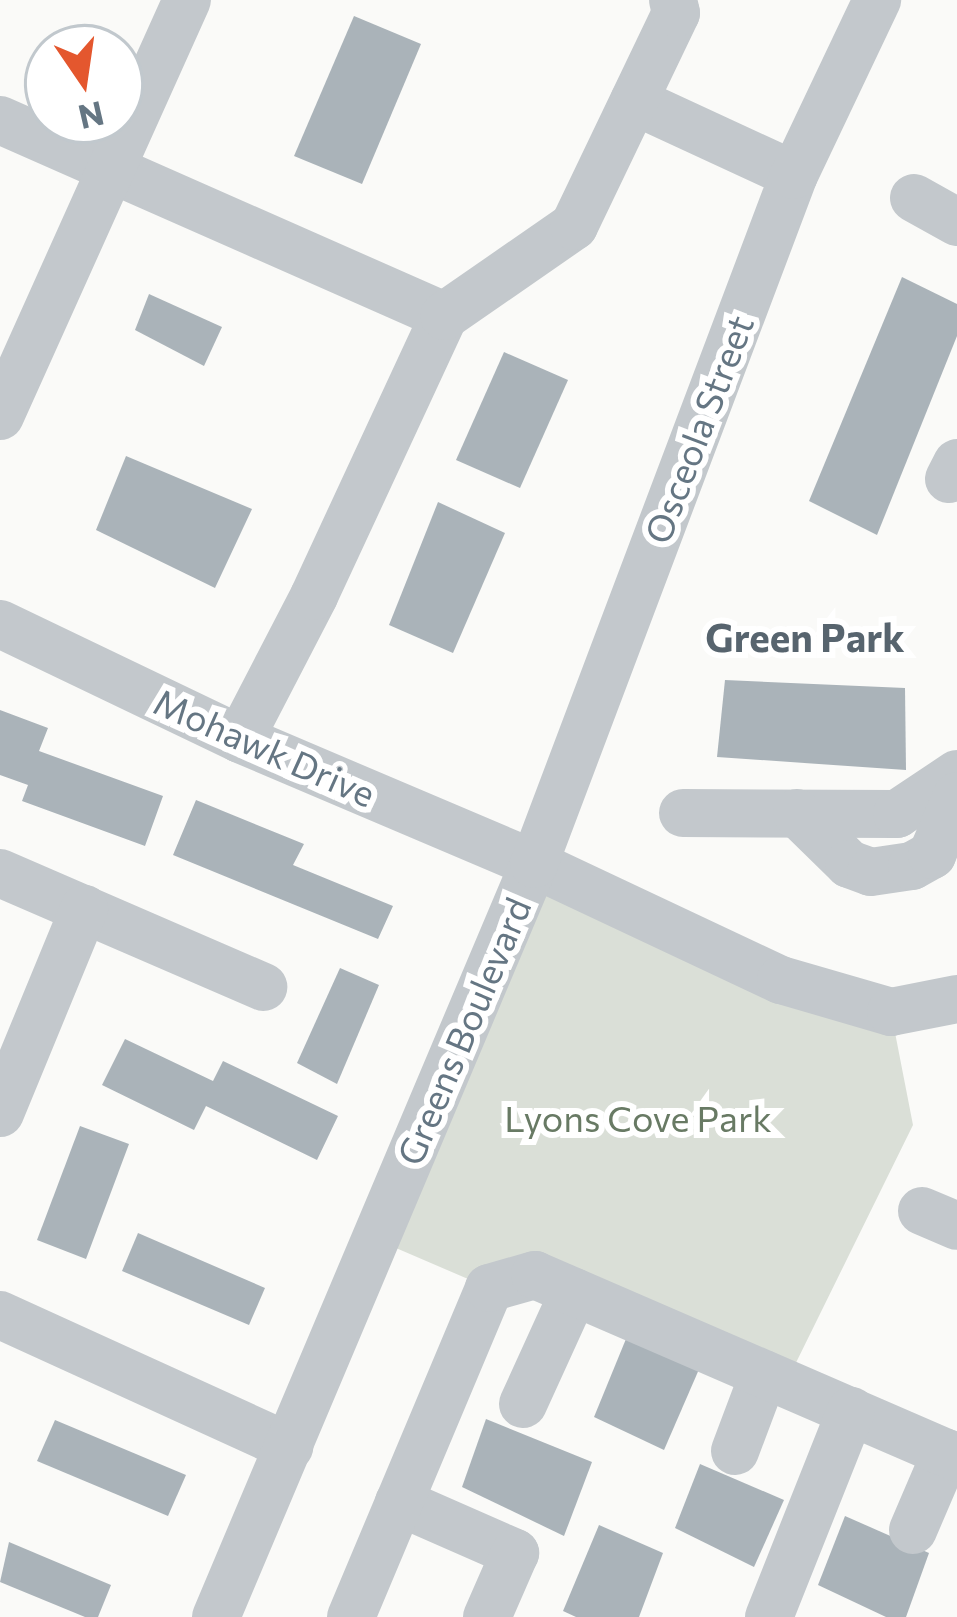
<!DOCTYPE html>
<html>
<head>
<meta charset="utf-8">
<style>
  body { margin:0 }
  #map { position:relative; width:957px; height:1617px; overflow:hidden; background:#fafaf8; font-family:Commissioner,sans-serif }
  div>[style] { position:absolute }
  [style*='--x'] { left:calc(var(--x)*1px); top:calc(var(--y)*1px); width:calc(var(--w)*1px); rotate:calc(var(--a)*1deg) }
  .green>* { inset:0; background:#dadfd7 }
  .building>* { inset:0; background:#aab3b9 }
  .minor>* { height:48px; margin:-24px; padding:0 24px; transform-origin:24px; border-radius:24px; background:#c3c8cc }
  span { translate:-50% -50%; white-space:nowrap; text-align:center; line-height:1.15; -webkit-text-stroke:12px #fff; paint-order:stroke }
  .street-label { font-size:36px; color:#657683 }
  .park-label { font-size:36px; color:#687a64 }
  .neighbourhood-label { font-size:39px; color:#57646e; font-weight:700 }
  .north { position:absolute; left:24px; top:24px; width:120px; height:120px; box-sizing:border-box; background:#fff; border:3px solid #c1c8cd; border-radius:50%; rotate:167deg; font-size:33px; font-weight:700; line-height:48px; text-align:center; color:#657683 }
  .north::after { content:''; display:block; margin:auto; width:42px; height:54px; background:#e4572e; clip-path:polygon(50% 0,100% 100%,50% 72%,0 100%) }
</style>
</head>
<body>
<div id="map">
  <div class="green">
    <i style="clip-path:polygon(534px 864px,891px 1012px,913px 1125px,786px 1383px,536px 1275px,489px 1288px,375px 1239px)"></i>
  </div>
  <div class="building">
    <i style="clip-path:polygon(354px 16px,421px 44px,362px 184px,294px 156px)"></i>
    <i style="clip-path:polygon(902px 277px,957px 304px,957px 336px,877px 535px,809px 501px)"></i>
    <i style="clip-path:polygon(149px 294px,222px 327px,204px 366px,135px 330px)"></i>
    <i style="clip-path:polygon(504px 352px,568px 380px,520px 488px,456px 460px)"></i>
    <i style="clip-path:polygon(126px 456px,252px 509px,215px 588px,96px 530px)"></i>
    <i style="clip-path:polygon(438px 502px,505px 533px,453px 653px,389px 625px)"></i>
    <i style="clip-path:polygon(725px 680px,905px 688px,906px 770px,717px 757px)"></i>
    <i style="clip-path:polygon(0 710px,48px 728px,39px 751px,163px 796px,145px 846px,22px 801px,28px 785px,0 775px)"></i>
    <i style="clip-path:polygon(196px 800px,304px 844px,293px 865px,393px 906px,378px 939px,173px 855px)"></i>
    <i style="clip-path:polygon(340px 968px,379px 985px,337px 1084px,297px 1063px)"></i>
    <i style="clip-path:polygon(125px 1039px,213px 1081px,223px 1061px,338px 1116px,317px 1160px,206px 1106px,194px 1130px,102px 1085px)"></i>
    <i style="clip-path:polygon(80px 1126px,129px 1144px,86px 1259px,37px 1240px)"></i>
    <i style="clip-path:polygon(138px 1233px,265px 1288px,249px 1325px,122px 1271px)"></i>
    <i style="clip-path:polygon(628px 1334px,700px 1367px,664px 1450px,594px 1417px)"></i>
    <i style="clip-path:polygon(486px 1419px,592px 1462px,564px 1536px,462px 1487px)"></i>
    <i style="clip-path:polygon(55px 1420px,186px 1475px,168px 1516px,37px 1461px)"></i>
    <i style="clip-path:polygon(700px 1464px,784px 1500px,754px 1567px,675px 1528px)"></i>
    <i style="clip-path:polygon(845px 1516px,929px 1553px,906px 1617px,886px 1617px,818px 1585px)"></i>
    <i style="clip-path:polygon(599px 1525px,663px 1553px,639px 1617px,576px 1617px,563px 1611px)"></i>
    <i style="clip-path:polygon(9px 1542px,111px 1585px,98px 1617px,85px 1617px,0 1582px)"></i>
  </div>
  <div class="minor">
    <i style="--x:634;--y:101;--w:176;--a:24.8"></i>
    <i style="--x:0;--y:120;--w:485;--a:23.8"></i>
    <i style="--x:914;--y:198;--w:49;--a:29.2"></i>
    <i style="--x:0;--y:416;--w:456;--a:-65.8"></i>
    <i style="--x:949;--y:479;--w:18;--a:-63"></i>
    <i style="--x:0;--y:624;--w:266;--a:25.6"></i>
    <i style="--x:240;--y:739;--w:319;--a:23"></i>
    <i style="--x:534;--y:864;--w:273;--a:25.2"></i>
    <i style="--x:781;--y:980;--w:115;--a:16.2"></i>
    <i style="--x:891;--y:1012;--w:67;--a:-11.1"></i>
    <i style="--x:240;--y:739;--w:161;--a:-62.6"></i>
    <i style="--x:314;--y:596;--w:309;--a:-65.1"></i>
    <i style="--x:444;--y:316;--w:158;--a:-34.7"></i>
    <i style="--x:574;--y:226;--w:236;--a:-64.4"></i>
    <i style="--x:676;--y:13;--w:13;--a:-103"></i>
    <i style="--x:683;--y:813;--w:214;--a:0.3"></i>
    <i style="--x:897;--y:814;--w:72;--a:-33.7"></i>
    <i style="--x:797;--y:813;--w:73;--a:44.4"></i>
    <i style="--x:849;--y:864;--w:23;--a:20"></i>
    <i style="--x:871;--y:872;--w:41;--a:-8.3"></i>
    <i style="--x:912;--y:866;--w:23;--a:-29"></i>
    <i style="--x:932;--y:855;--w:64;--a:-67"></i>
    <i style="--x:0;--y:873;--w:287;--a:23.4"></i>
    <i style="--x:0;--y:1113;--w:221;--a:-67.6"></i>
    <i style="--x:922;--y:1211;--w:38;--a:23"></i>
    <i style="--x:0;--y:1315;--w:318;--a:24.5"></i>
    <i style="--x:523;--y:1404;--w:123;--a:-65.5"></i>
    <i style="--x:735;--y:1451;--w:82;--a:-69.4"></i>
    <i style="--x:399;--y:1502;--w:127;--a:23.7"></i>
    <i style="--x:515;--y:1553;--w:70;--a:113.6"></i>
    <i style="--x:913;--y:1530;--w:84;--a:-66.8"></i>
    <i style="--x:216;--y:1617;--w:817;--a:-67.11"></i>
    <i style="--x:534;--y:864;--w:736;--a:-69.33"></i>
    <i style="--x:794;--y:175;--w:194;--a:-64.6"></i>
    <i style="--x:351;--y:1617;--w:357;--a:-67.2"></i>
    <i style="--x:489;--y:1288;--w:48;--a:-15.8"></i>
    <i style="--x:535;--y:1275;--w:460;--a:23.4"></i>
    <i style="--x:769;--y:1617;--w:222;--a:-68.3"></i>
  </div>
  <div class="street-label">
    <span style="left:698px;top:429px;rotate:-69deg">Osceola Street</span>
    <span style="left:265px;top:747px;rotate:24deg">Mohawk Drive</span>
    <span style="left:463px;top:1031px;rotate:-67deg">Greens Boulevard</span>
  </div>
  <div class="park-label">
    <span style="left:638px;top:1118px">Lyons Cove Park</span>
  </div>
  <div class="neighbourhood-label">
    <span style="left:805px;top:636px">Green Park</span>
  </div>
  <div class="north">N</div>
</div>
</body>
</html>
